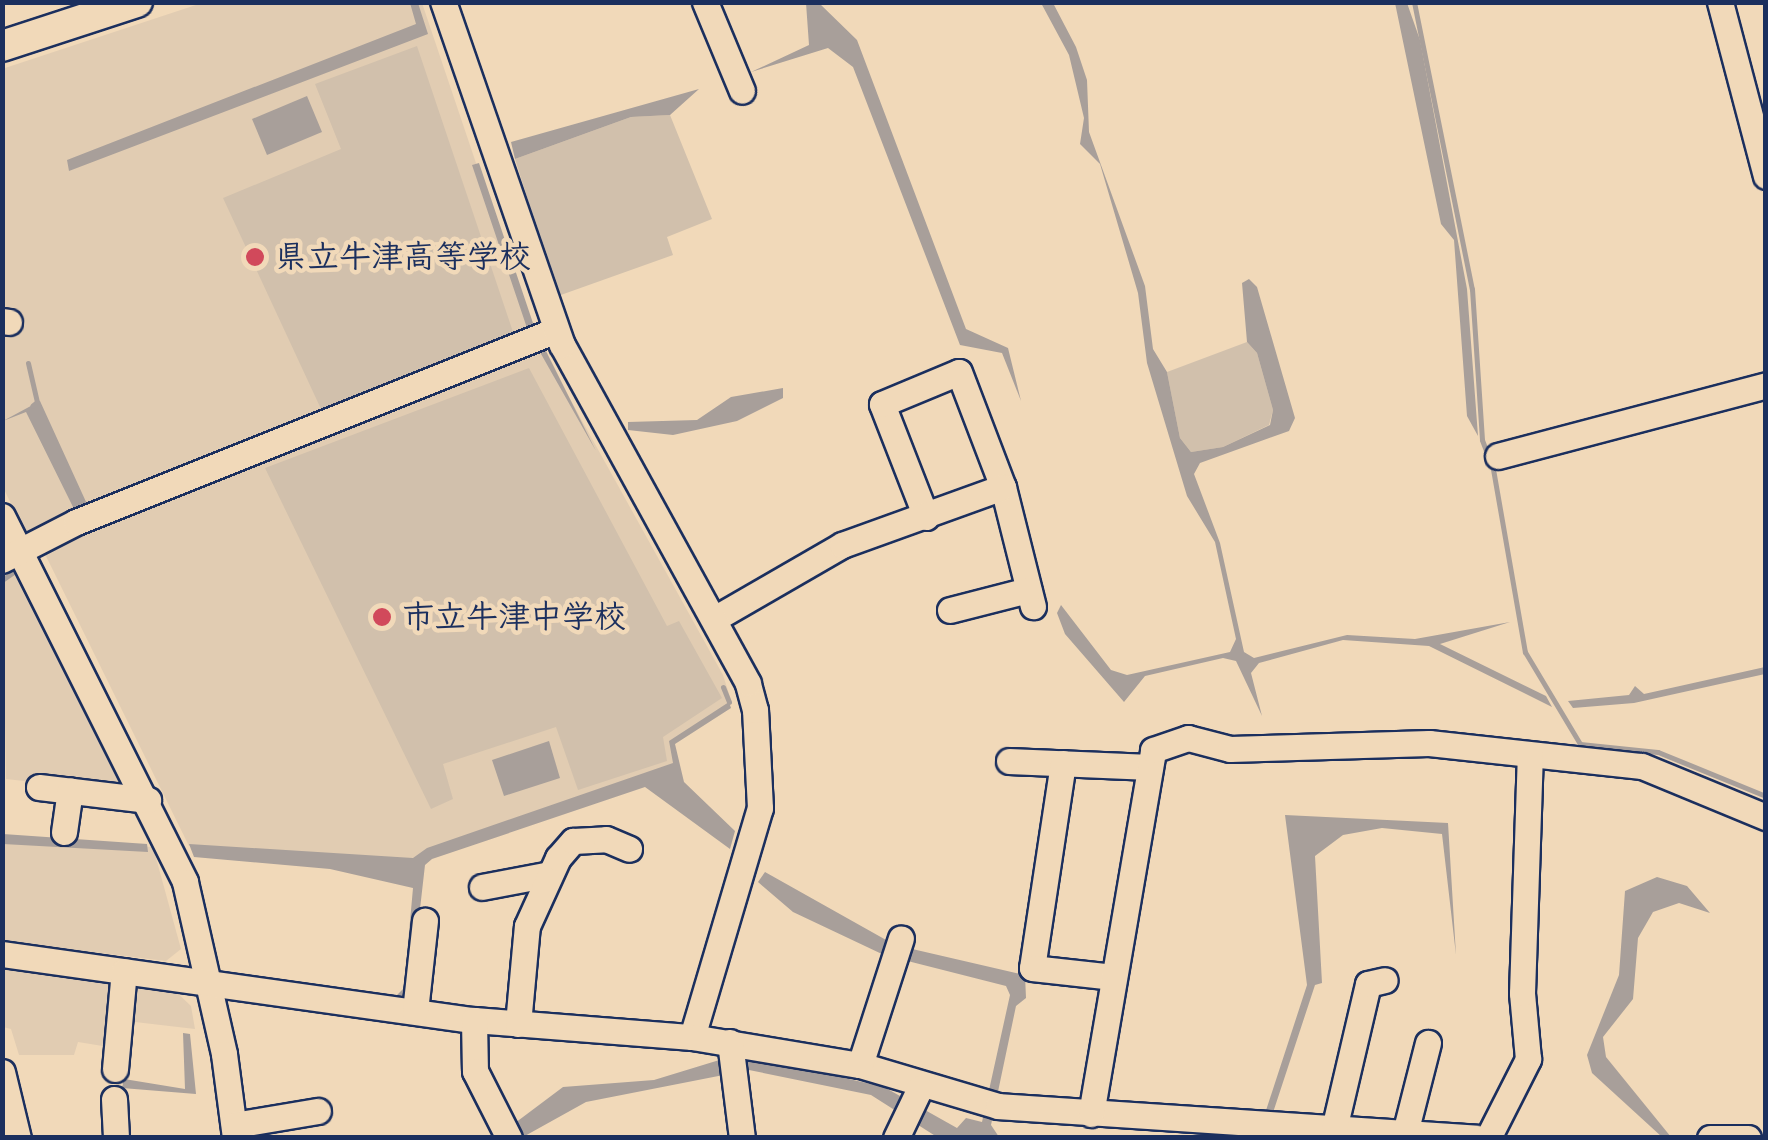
<!DOCTYPE html>
<html>
<head>
<meta charset="utf-8">
<style>
  body { margin:0 }
  #map { position:relative; width:1768px; height:1140px; overflow:hidden; background:#f1d9b9; font-family:Sriracha,"Klee One",sans-serif }
  div>[style] { position:absolute }
  [style*='--x'] { left:calc(var(--x)*1px); top:calc(var(--y)*1px); width:calc(var(--w)*1px); rotate:calc(var(--a)*1deg) }
  .built>* { inset:0; background:#e1ccb2 }
  .green>* { inset:0; background:#d1c0ac }
  .water>* { inset:0; background:#a89f9a }
  .stream>* { height:5px; margin:-2.5px; padding:0 2.5px; transform-origin:2.5px; border-radius:2.5px; background:#a89f9a }
  .roads { filter:drop-shadow(2px 0 #1b2f5e) drop-shadow(-2px 0 #1b2f5e) drop-shadow(0 2px #1b2f5e) drop-shadow(0 -2px #1b2f5e) }
  .minor>* { height:25px; margin:-12.5px; padding:0 12.5px; transform-origin:12.5px; border-radius:12.5px; background:#f1d9b9 }
  .major>* { height:30px; margin:-15px; padding:0 15px; transform-origin:15px; border-radius:15px; background:#f1d9b9 }
  .dots>* { width:28px; height:28px; translate:-50% -50%; box-sizing:border-box; border:5px solid #f1d9b9; border-radius:50% }
  span { translate:-50% -50%; white-space:nowrap; text-align:center; line-height:1.15; -webkit-text-stroke:9px #f1d9b9; paint-order:stroke }
  .poi-label { font-size:32px; color:#1b2f5e; font-weight:700 }
  .left { translate:0 -50%; text-align:left }
  .frame { position:absolute; inset:0; border:5px solid #1b2f5e; pointer-events:none }
</style>
</head>
<body>
<div id="map">
  <div class="built">
    <i style="clip-path:polygon(202px 3px,422px 3px,532px 329px,25px 533px,3px 487px,2px 333px,9px 322px,2px 308px,2px 69px)"></i>
    <i style="clip-path:polygon(544px 352px,723px 675px,732px 703px,673px 741px,676px 766px,412px 862px,189px 846px,42px 548px)"></i>
    <i style="clip-path:polygon(2px 549px,132px 793px,6px 779px)"></i>
    <i style="clip-path:polygon(2px 840px,153px 847px,181px 949px,166px 961px,3px 941px)"></i>
    <i style="clip-path:polygon(2px 966px,170px 986px,191px 1006px,195px 1029px,118px 1020px,115px 1048px,78px 1042px,74px 1055px,19px 1055px,11px 1029px,3px 1027px)"></i>
  </div>
  <div class="green">
    <i style="clip-path:polygon(417px 46px,513px 332px,321px 409px,223px 198px,341px 149px,315px 84px)"></i>
    <i style="clip-path:polygon(670px 115px,712px 219px,667px 237px,673px 255px,558px 296px,515px 159px,631px 117px)"></i>
    <i style="clip-path:polygon(1247px 342px,1257px 353px,1273px 410px,1269px 425px,1223px 447px,1191px 452px,1180px 438px,1167px 372px)"></i>
    <i style="clip-path:polygon(529px 368px,667px 626px,679px 621px,722px 698px,663px 737px,667px 761px,578px 790px,556px 727px,443px 764px,453px 799px,431px 809px,265px 468px)"></i>
  </div>
  <div class="water">
    <i style="clip-path:polygon(410px 3px,418px 3px,428px 34px,69px 171px,67px 160px,416px 24px)"></i>
    <i style="clip-path:polygon(806px 3px,819px 3px,857px 40px,966px 329px,1008px 348px,1021px 401px,1002px 353px,960px 345px,853px 67px,828px 48px,751px 72px,809px 45px)"></i>
    <i style="clip-path:polygon(1041px 3px,1053px 3px,1076px 47px,1087px 80px,1089px 132px,1145px 286px,1153px 349px,1167px 372px,1180px 438px,1191px 452px,1223px 447px,1270px 425px,1273px 410px,1257px 353px,1247px 342px,1242px 283px,1249px 279px,1257px 287px,1295px 418px,1289px 431px,1200px 463px,1194px 474px,1220px 543px,1244px 652px,1254px 658px,1347px 635px,1415px 639px,1510px 622px,1440px 644px,1546px 696px,1552px 707px,1429px 646px,1343px 640px,1259px 663px,1251px 673px,1262px 716px,1236px 661px,1223px 658px,1145px 676px,1124px 702px,1065px 634px,1057px 613px,1061px 605px,1111px 670px,1127px 675px,1230px 652px,1236px 639px,1215px 542px,1187px 496px,1147px 363px,1138px 293px,1100px 164px,1080px 144px,1084px 118px,1069px 55px)"></i>
    <i style="clip-path:polygon(1395px 3px,1407px 3px,1420px 40px,1467px 289px,1478px 436px,1467px 416px,1454px 240px,1441px 224px)"></i>
    <i style="clip-path:polygon(699px 89px,670px 115px,631px 117px,515px 159px,511px 142px)"></i>
    <i style="clip-path:polygon(307px 96px,322px 132px,267px 155px,252px 119px)"></i>
    <i style="clip-path:polygon(479px 163px,535px 329px,596px 451px,528px 331px,472px 165px)"></i>
    <i style="clip-path:polygon(783px 388px,783px 398px,737px 421px,673px 435px,628px 430px,628px 422px,697px 420px,731px 397px)"></i>
    <i style="clip-path:polygon(40px 401px,87px 504px,74px 509px,26px 412px,3px 421px)"></i>
    <i style="clip-path:polygon(1765px 667px,1765px 674px,1634px 703px,1573px 708px,1568px 701px,1629px 695px,1635px 686px,1644px 694px)"></i>
    <i style="clip-path:polygon(729px 702px,731px 708px,675px 744px,684px 782px,735px 831px,730px 849px,645px 787px,432px 859px,425px 865px,410px 997px,403px 1002px,319px 990px,397px 995px,404px 988px,413px 888px,330px 869px,194px 857px,189px 844px,413px 858px,427px 848px,673px 763px,669px 741px)"></i>
    <i style="clip-path:polygon(549px 741px,560px 778px,504px 796px,492px 760px)"></i>
    <i style="clip-path:polygon(1285px 815px,1448px 823px,1456px 955px,1442px 834px,1382px 828px,1343px 835px,1315px 856px,1322px 983px,1315px 985px,1265px 1137px,1257px 1138px,1307px 985px)"></i>
    <i style="clip-path:polygon(3px 834px,147px 844px,148px 852px,3px 844px)"></i>
    <i style="clip-path:polygon(765px 872px,895px 945px,1025px 975px,1026px 998px,1016px 1006px,991px 1125px,999px 1137px,937px 1137px,871px 1095px,749px 1070px,586px 1102px,523px 1137px,495px 1138px,563px 1087px,654px 1080px,739px 1054px,884px 1087px,957px 1128px,966px 1118px,982px 1122px,1010px 995px,1006px 986px,884px 955px,793px 912px,758px 882px)"></i>
    <i style="clip-path:polygon(1657px 877px,1687px 886px,1710px 913px,1679px 903px,1653px 912px,1638px 938px,1633px 999px,1603px 1037px,1606px 1057px,1671px 1137px,1662px 1137px,1592px 1073px,1587px 1055px,1619px 975px,1625px 891px)"></i>
    <i style="clip-path:polygon(183px 1033px,190px 1034px,196px 1094px,122px 1088px,124px 1079px,185px 1089px)"></i>
  </div>
  <div class="stream">
    <i style="--x:1414;--y:2;--w:293;--a:78.6"></i>
    <i style="--x:1472;--y:289;--w:151;--a:86.2"></i>
    <i style="--x:1482;--y:440;--w:31;--a:69"></i>
    <i style="--x:1493;--y:469;--w:186;--a:80.1"></i>
    <i style="--x:1525;--y:652;--w:107;--a:59.1"></i>
    <i style="--x:1580;--y:744;--w:78;--a:5.9"></i>
    <i style="--x:1658;--y:752;--w:117;--a:22.2"></i>
    <i style="--x:28;--y:363;--w:40;--a:77"></i>
    <i style="--x:37;--y:402;--w:6;--a:141"></i>
    <i style="--x:2;--y:580;--w:19;--a:-35"></i>
    <i style="--x:723;--y:687;--w:16;--a:68"></i>
  </div>
  <div class="roads">
    <div class="minor">
      <i style="--x:705;--y:2;--w:96;--a:67.4"></i>
      <i style="--x:1720;--y:2;--w:180;--a:75.2"></i>
      <i style="--x:2;--y:321;--w:7;--a:8"></i>
      <i style="--x:1498;--y:456;--w:277;--a:-14.8"></i>
      <i style="--x:2;--y:516;--w:409;--a:63.4"></i>
      <i style="--x:185;--y:882;--w:176;--a:77.2"></i>
      <i style="--x:224;--y:1054;--w:85;--a:82.5"></i>
      <i style="--x:926;--y:517;--w:121;--a:-111.3"></i>
      <i style="--x:882;--y:404;--w:83;--a:-22.6"></i>
      <i style="--x:959;--y:372;--w:123;--a:69.1"></i>
      <i style="--x:1003;--y:487;--w:123;--a:75.9"></i>
      <i style="--x:2;--y:560;--w:83;--a:-27.2"></i>
      <i style="--x:76;--y:522;--w:517;--a:-21.8"></i>
      <i style="--x:950;--y:610;--w:81;--a:-14.4"></i>
      <i style="--x:714;--y:619;--w:148;--a:-30"></i>
      <i style="--x:842;--y:545;--w:171;--a:-19.8"></i>
      <i style="--x:1009;--y:761;--w:141;--a:2.4"></i>
      <i style="--x:1063;--y:763;--w:207;--a:98.6"></i>
      <i style="--x:1032;--y:968;--w:82;--a:6.3"></i>
      <i style="--x:39;--y:787;--w:110;--a:6.8"></i>
      <i style="--x:64;--y:832;--w:42;--a:-81.9"></i>
      <i style="--x:482;--y:887;--w:69;--a:-10.8"></i>
      <i style="--x:2;--y:954;--w:477;--a:8"></i>
      <i style="--x:474;--y:1020;--w:219;--a:4.5"></i>
      <i style="--x:692;--y:1037;--w:239;--a:-73.5"></i>
      <i style="--x:760;--y:808;--w:98;--a:-92.9"></i>
      <i style="--x:755;--y:710;--w:28;--a:-105"></i>
      <i style="--x:748;--y:683;--w:386;--a:-118.8"></i>
      <i style="--x:562;--y:345;--w:363;--a:-109.1"></i>
      <i style="--x:415;--y:1011;--w:91;--a:-83.7"></i>
      <i style="--x:474;--y:1020;--w:51;--a:88.9"></i>
      <i style="--x:475;--y:1071;--w:75;--a:63.1"></i>
      <i style="--x:518;--y:1024;--w:98;--a:-84.8"></i>
      <i style="--x:527;--y:926;--w:75;--a:-65.5"></i>
      <i style="--x:558;--y:858;--w:23;--a:-49"></i>
      <i style="--x:573;--y:841;--w:33;--a:-3"></i>
      <i style="--x:606;--y:839;--w:25;--a:23"></i>
      <i style="--x:692;--y:1037;--w:170;--a:9.5"></i>
      <i style="--x:860;--y:1065;--w:144;--a:16.5"></i>
      <i style="--x:998;--y:1106;--w:479;--a:3.8"></i>
      <i style="--x:730;--y:1042;--w:97;--a:82.9"></i>
      <i style="--x:860;--y:1065;--w:133;--a:-72.1"></i>
      <i style="--x:115;--y:1069;--w:98;--a:-84.8"></i>
      <i style="--x:2;--y:1072;--w:68;--a:76.4"></i>
      <i style="--x:114;--y:1099;--w:39;--a:87"></i>
      <i style="--x:1091;--y:1114;--w:369;--a:-80.3"></i>
      <i style="--x:1153;--y:750;--w:37;--a:-19"></i>
      <i style="--x:1188;--y:738;--w:43;--a:14.7"></i>
      <i style="--x:1230;--y:749;--w:199;--a:-1.7"></i>
      <i style="--x:1429;--y:743;--w:214;--a:6.2"></i>
      <i style="--x:1642;--y:766;--w:134;--a:22.4"></i>
      <i style="--x:234;--y:1125;--w:85;--a:-9.5"></i>
      <i style="--x:1334;--y:1129;--w:149;--a:-76.8"></i>
      <i style="--x:1368;--y:984;--w:17;--a:-13"></i>
      <i style="--x:1405;--y:1133;--w:93;--a:-75.7"></i>
      <i style="--x:896;--y:1138;--w:55;--a:-64.4"></i>
      <i style="--x:1488;--y:1138;--w:89;--a:-63.1"></i>
      <i style="--x:1528;--y:1059;--w:66;--a:-95.2"></i>
      <i style="--x:1522;--y:993;--w:237;--a:-88.1"></i>
      <i style="--x:1710;--y:1138;--w:38;--a:0"></i>
    </div>
    <div class="major">
      <i style="--x:2;--y:46;--w:142;--a:-18.1"></i>
    </div>
  </div>
  <div class="dots">
    <i style="left:255px;top:257px;background:#d1495b"></i>
    <i style="left:382px;top:617px;background:#d1495b"></i>
  </div>
  <div class="poi-label">
    <span class="left" style="left:275px;top:257px">県立牛津高等学校</span>
    <span class="left" style="left:402px;top:617px">市立牛津中学校</span>
  </div>
  <div class="frame"></div>
</div>
</body>
</html>
